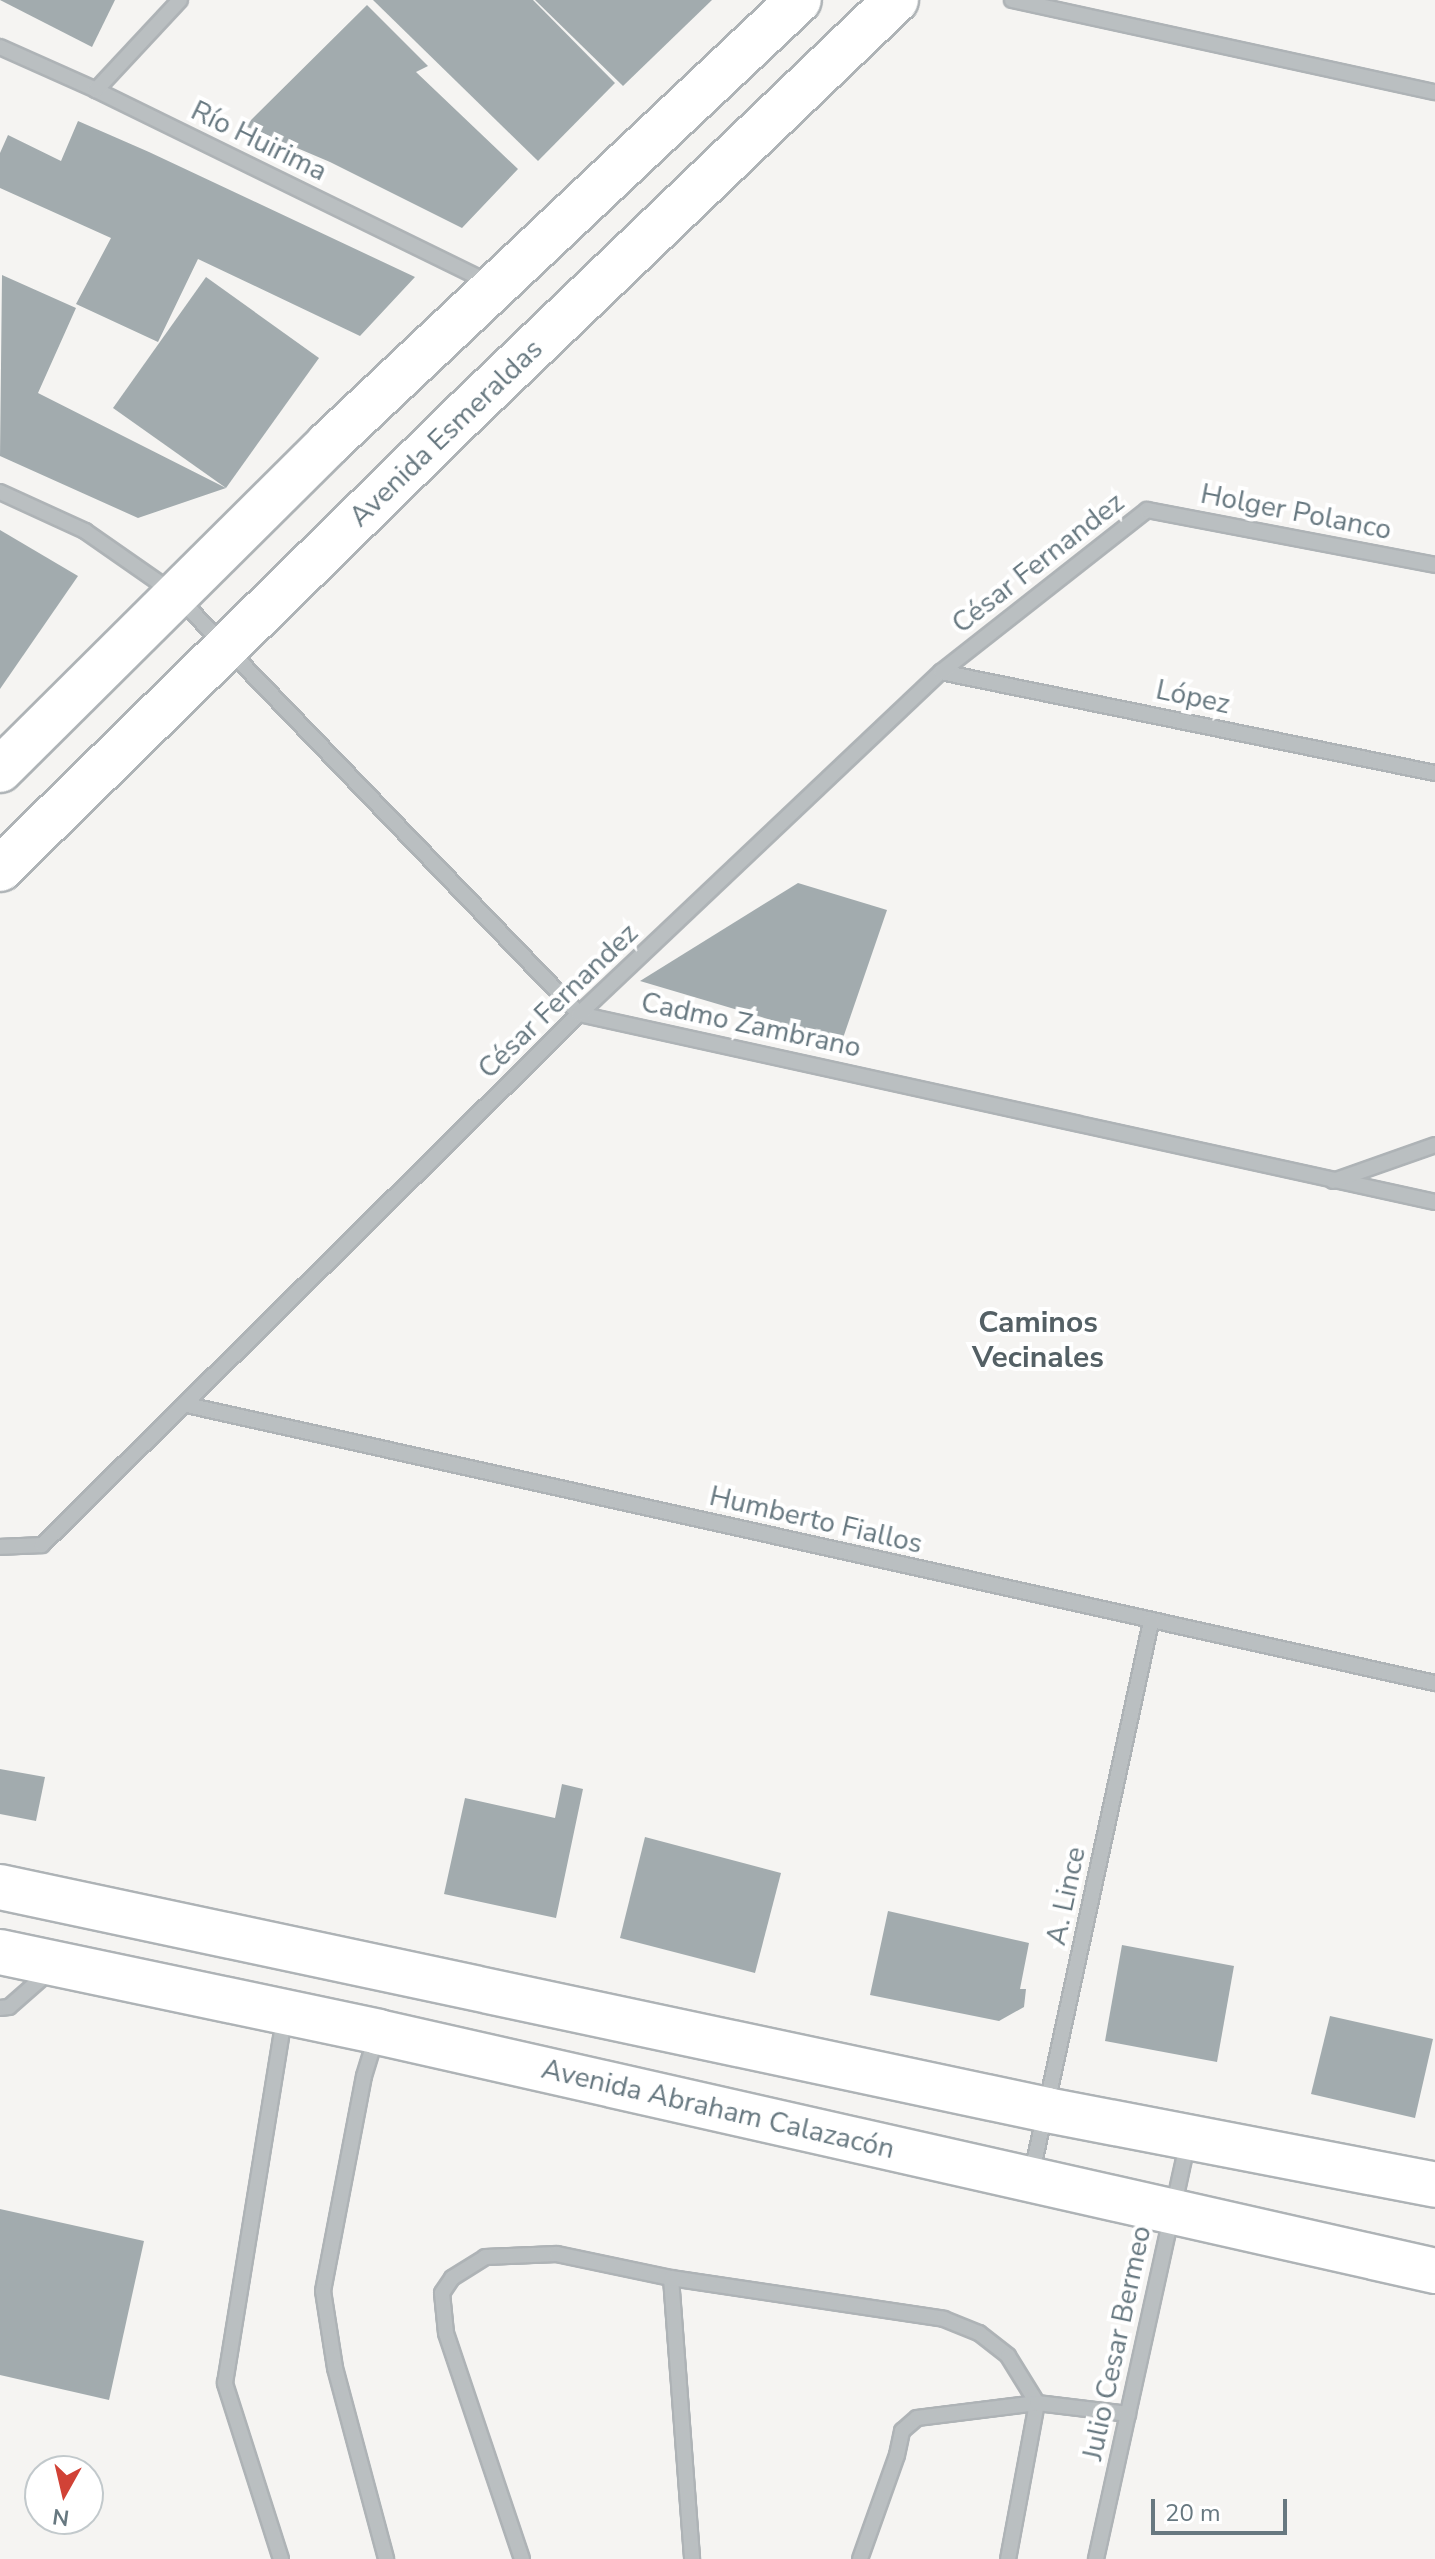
<!DOCTYPE html>
<html>
<head>
<meta charset="utf-8">
<style>
  body { margin:0 }
  #map { position:relative; width:1435px; height:2559px; overflow:hidden; background:#f5f4f2; font-family:"Nunito Sans",sans-serif }
  div>[style] { position:absolute }
  [style*='--x'] { left:calc(var(--x)*1px); top:calc(var(--y)*1px); width:calc(var(--w)*1px); rotate:calc(var(--a)*1deg) }
  .building>* { inset:0; background:#a2abae }
  .roads { filter:drop-shadow(2px 0 #aeb3b6) drop-shadow(-2px 0 #aeb3b6) drop-shadow(0 2px #aeb3b6) drop-shadow(0 -2px #aeb3b6) }
  .minor>* { height:14px; margin:-7px; padding:0 7px; transform-origin:7px; border-radius:7px; background:#babfc1 }
  .major>* { height:44px; margin:-22px; padding:0 22px; transform-origin:22px; border-radius:22px; background:#fff }
  span { translate:-50% -50%; white-space:nowrap; text-align:center; line-height:1.15; -webkit-text-stroke:8px #fff; paint-order:stroke }
  .street-label { font-size:28px; color:#677880 }
  .neighbourhood-label { font-size:30px; color:#546065; font-weight:700 }
  .north { position:absolute; left:24px; top:2455px; width:80px; height:80px; box-sizing:border-box; background:#fff; border:2px solid #c2c9cc; border-radius:50%; rotate:188deg; font-size:22px; font-weight:700; line-height:32px; text-align:center; color:#677880 }
  .north::after { content:''; display:block; margin:auto; width:28px; height:36px; background:#d14236; clip-path:polygon(50% 0,100% 100%,50% 72%,0 100%) }
  .scale { position:absolute; left:1151px; top:2499px; width:136px; height:36px; box-sizing:border-box; border:4px solid #677880; border-top:0; padding-left:10px; font-size:24px; line-height:28px; white-space:nowrap; color:#677880; -webkit-text-stroke:6px #fff; paint-order:stroke }
</style>
</head>
<body>
<div id="map">
  <div class="building">
    <i style="clip-path:polygon(0 0,115px 0,92px 47px)"></i>
    <i style="clip-path:polygon(373px 0,533px 0,615px 83px,538px 161px)"></i>
    <i style="clip-path:polygon(535px 0,712px 0,623px 86px)"></i>
    <i style="clip-path:polygon(367px 5px,428px 66px,416px 72px,518px 169px,462px 228px,330px 162px,245px 126px)"></i>
    <i style="clip-path:polygon(78px 121px,149px 152px,415px 277px,360px 336px,198px 259px,158px 342px,76px 304px,111px 238px,0 188px,0 153px,8px 135px,61px 161px)"></i>
    <i style="clip-path:polygon(2px 275px,76px 308px,38px 393px,226px 488px,138px 518px,0 456px)"></i>
    <i style="clip-path:polygon(206px 277px,319px 358px,226px 488px,113px 408px)"></i>
    <i style="clip-path:polygon(0 530px,78px 576px,0 689px)"></i>
    <i style="clip-path:polygon(798px 883px,887px 910px,842px 1041px,640px 981px)"></i>
    <i style="clip-path:polygon(0 1769px,45px 1777px,36px 1821px,0 1814px)"></i>
    <i style="clip-path:polygon(562px 1784px,583px 1789px,556px 1918px,444px 1894px,465px 1798px,555px 1818px)"></i>
    <i style="clip-path:polygon(645px 1837px,781px 1873px,755px 1973px,620px 1938px)"></i>
    <i style="clip-path:polygon(888px 1911px,1029px 1943px,1020px 1989px,1026px 1989px,1024px 2007px,999px 2021px,870px 1995px)"></i>
    <i style="clip-path:polygon(1122px 1945px,1234px 1966px,1217px 2062px,1105px 2041px)"></i>
    <i style="clip-path:polygon(1330px 2016px,1433px 2039px,1415px 2118px,1311px 2094px)"></i>
    <i style="clip-path:polygon(0 2209px,144px 2241px,109px 2400px,0 2375px)"></i>
  </div>
  <div class="roads">
    <div class="minor">
      <i style="--x:1012;--y:0;--w:433;--a:12.3"></i>
      <i style="--x:0;--y:47;--w:105;--a:24.1"></i>
      <i style="--x:96;--y:90;--w:439;--a:26.1"></i>
      <i style="--x:96;--y:90;--w:123;--a:-47"></i>
      <i style="--x:0;--y:492;--w:94;--a:24.6"></i>
      <i style="--x:85;--y:531;--w:108;--a:34.9"></i>
      <i style="--x:174;--y:593;--w:584;--a:46.11"></i>
      <i style="--x:579;--y:1014;--w:876;--a:12.39"></i>
      <i style="--x:941;--y:672;--w:504;--a:11.56"></i>
      <i style="--x:1333;--y:1181;--w:108;--a:-19.4"></i>
      <i style="--x:187;--y:1405;--w:1279;--a:12.56"></i>
      <i style="--x:0;--y:1547;--w:42;--a:-2.7"></i>
      <i style="--x:42;--y:1545;--w:755;--a:-44.68"></i>
      <i style="--x:579;--y:1014;--w:498;--a:-43.4"></i>
      <i style="--x:941;--y:672;--w:262;--a:-38.2"></i>
      <i style="--x:1147;--y:510;--w:293;--a:10.8"></i>
      <i style="--x:0;--y:2008;--w:9;--a:-6"></i>
      <i style="--x:9;--y:2007;--w:55;--a:-41.3"></i>
      <i style="--x:376;--y:2037;--w:41;--a:107.1"></i>
      <i style="--x:364;--y:2076;--w:219;--a:100.8"></i>
      <i style="--x:323;--y:2291;--w:78;--a:81.1"></i>
      <i style="--x:335;--y:2368;--w:198;--a:75"></i>
      <i style="--x:1031;--y:2177;--w:568;--a:-77.8"></i>
      <i style="--x:671;--y:2278;--w:282;--a:85.7"></i>
      <i style="--x:281;--y:2559;--w:185;--a:-107.7"></i>
      <i style="--x:225;--y:2383;--w:371;--a:-80.8"></i>
      <i style="--x:522;--y:2559;--w:238;--a:-108.6"></i>
      <i style="--x:446;--y:2333;--w:40;--a:-95.7"></i>
      <i style="--x:442;--y:2293;--w:18;--a:-56"></i>
      <i style="--x:452;--y:2278;--w:39;--a:-32"></i>
      <i style="--x:485;--y:2257;--w:72;--a:-2.4"></i>
      <i style="--x:557;--y:2254;--w:116;--a:11.9"></i>
      <i style="--x:671;--y:2278;--w:276;--a:8.5"></i>
      <i style="--x:944;--y:2319;--w:38;--a:22"></i>
      <i style="--x:979;--y:2333;--w:37;--a:38"></i>
      <i style="--x:1008;--y:2356;--w:55;--a:58.3"></i>
      <i style="--x:1037;--y:2403;--w:159;--a:100.5"></i>
      <i style="--x:860;--y:2559;--w:110;--a:-70.4"></i>
      <i style="--x:897;--y:2455;--w:25;--a:-78"></i>
      <i style="--x:902;--y:2431;--w:20;--a:-41"></i>
      <i style="--x:917;--y:2418;--w:121;--a:-7.1"></i>
      <i style="--x:1037;--y:2403;--w:92;--a:6.9"></i>
      <i style="--x:1096;--y:2559;--w:428;--a:-77.6"></i>
    </div>
    <div class="major">
      <i style="--x:0;--y:770;--w:462;--a:-44.8"></i>
      <i style="--x:328;--y:444;--w:647;--a:-43.31"></i>
      <i style="--x:0;--y:869;--w:651;--a:-44.44"></i>
      <i style="--x:465;--y:413;--w:597;--a:-43.78"></i>
      <i style="--x:0;--y:1887;--w:1070;--a:12.02"></i>
      <i style="--x:1047;--y:2110;--w:395;--a:10.9"></i>
      <i style="--x:0;--y:1952;--w:386;--a:11.9"></i>
      <i style="--x:378;--y:2032;--w:1084;--a:12.74"></i>
    </div>
  </div>
  <div class="street-label">
    <span style="left:259px;top:141px;rotate:26deg">Río Huirima</span>
    <span style="left:446px;top:433px;rotate:-44deg">Avenida Esmeraldas</span>
    <span style="left:1296px;top:512px;rotate:11deg">Holger Polanco</span>
    <span style="left:1038px;top:563px;rotate:-38deg">César Fernandez</span>
    <span style="left:1193px;top:697px;rotate:12deg">López</span>
    <span style="left:558px;top:1001px;rotate:-44deg">César Fernandez</span>
    <span style="left:751px;top:1025px;rotate:12deg">Cadmo Zambrano</span>
    <span style="left:816px;top:1520px;rotate:13deg">Humberto Fiallos</span>
    <span style="left:1066px;top:1896px;rotate:-78deg">A. Lince</span>
    <span style="left:718px;top:2109px;rotate:13deg">Avenida Abraham Calazacón</span>
    <span style="left:1117px;top:2343px;rotate:-78deg">Julio Cesar Bermeo</span>
  </div>
  <div class="neighbourhood-label">
    <span style="left:1038px;top:1340px">Caminos<br>Vecinales</span>
  </div>
  <div class="north">N</div>
  <div class="scale">20 m</div>
</div>
</body>
</html>
